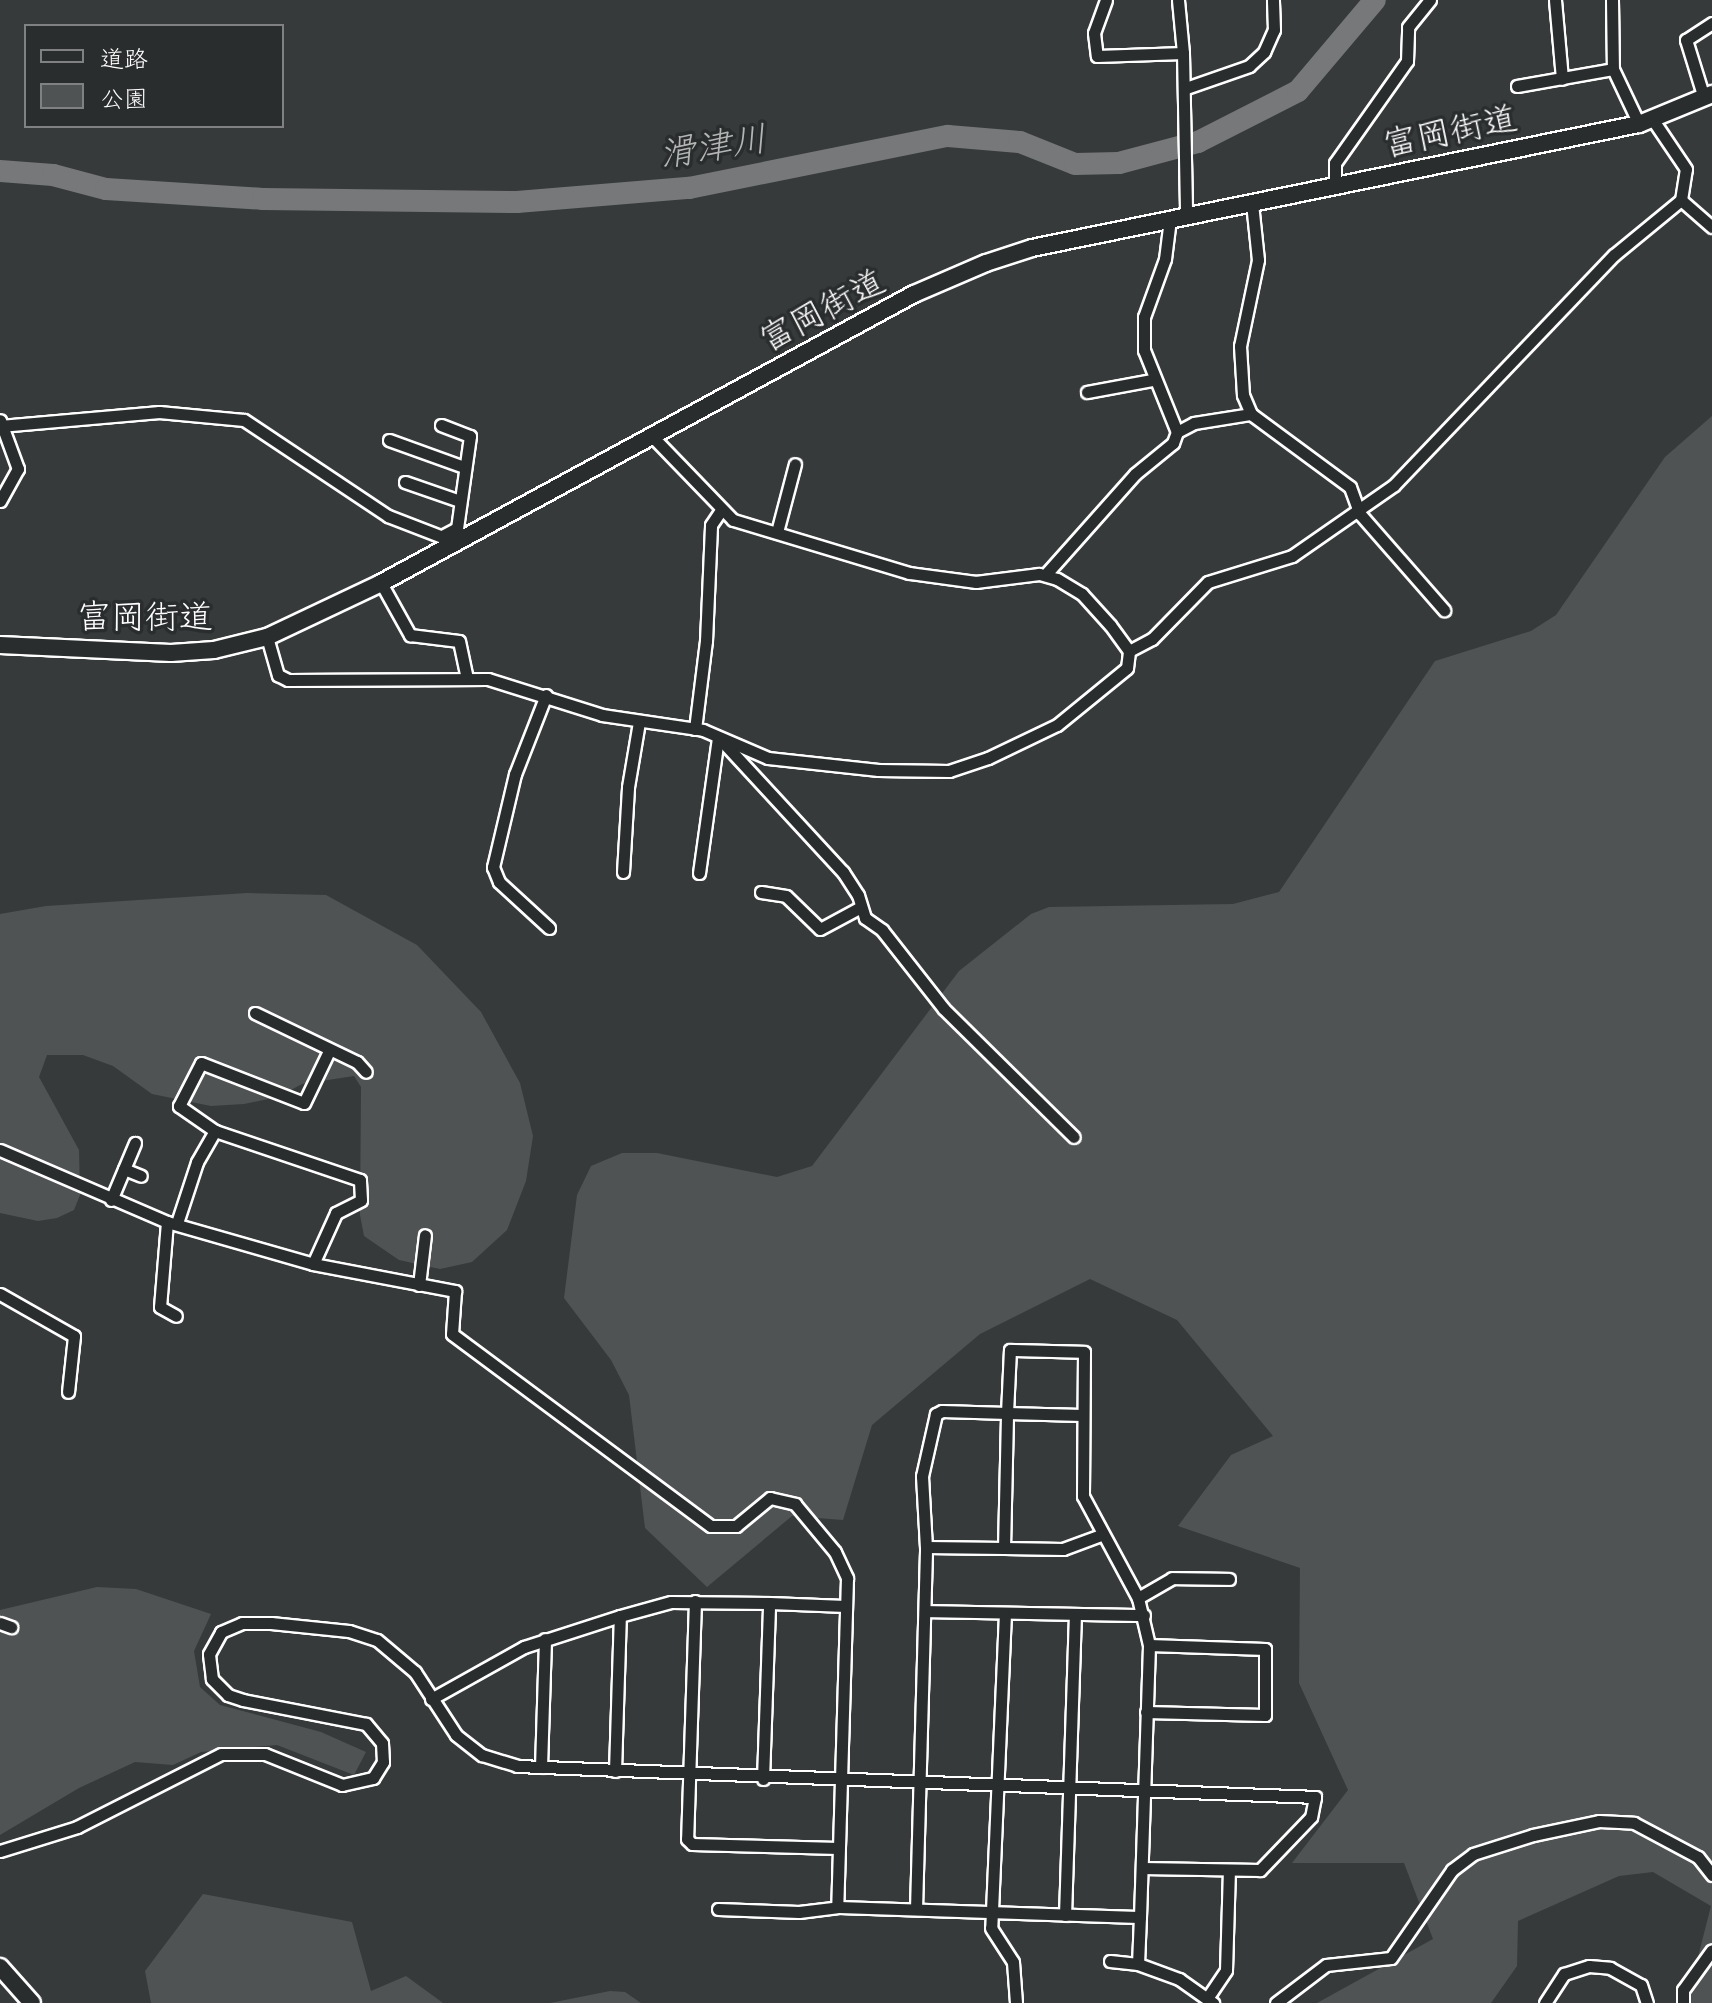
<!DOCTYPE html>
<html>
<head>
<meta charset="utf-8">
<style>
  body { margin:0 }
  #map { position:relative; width:1712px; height:2003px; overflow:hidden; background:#373a3b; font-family:Itim,"Klee One",sans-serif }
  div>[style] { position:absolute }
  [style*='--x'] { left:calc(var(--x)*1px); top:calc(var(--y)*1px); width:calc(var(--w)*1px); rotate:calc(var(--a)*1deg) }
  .green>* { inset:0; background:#505354 }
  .river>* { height:22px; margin:-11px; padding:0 11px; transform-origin:11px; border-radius:11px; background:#767879 }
  .roads { filter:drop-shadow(2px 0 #fff) drop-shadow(-2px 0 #fff) drop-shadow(0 2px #fff) drop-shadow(0 -2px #fff) }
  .street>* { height:11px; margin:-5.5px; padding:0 5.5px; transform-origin:5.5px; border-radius:5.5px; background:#2a2d2e }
  .secondary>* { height:16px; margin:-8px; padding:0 8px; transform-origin:8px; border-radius:8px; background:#2a2d2e }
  span { translate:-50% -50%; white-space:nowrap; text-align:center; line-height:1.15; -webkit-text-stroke:7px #2a2d2e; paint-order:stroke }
  .street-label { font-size:34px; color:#fff }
  .water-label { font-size:36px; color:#b4b5b5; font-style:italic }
  .legend { position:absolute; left:24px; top:24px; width:260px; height:104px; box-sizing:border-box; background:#2a2d2e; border:2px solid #7f8182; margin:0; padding:10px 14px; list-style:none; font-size:24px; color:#fff }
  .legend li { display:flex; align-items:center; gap:16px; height:40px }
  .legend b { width:40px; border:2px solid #7f8182 }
</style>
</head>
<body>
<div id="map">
  <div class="green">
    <i style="clip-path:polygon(1712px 416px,1712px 2003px,1681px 2003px,1689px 1992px,1711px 1906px,1653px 1872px,1619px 1876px,1518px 1921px,1517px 1966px,1491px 2003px,1317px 2003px,1433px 1939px,1404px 1863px,1292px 1863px,1348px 1790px,1299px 1683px,1300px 1568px,1178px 1526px,1231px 1455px,1273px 1436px,1177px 1320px,1090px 1279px,980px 1334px,872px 1425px,843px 1520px,792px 1516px,707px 1587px,645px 1528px,629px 1395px,611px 1360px,564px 1298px,577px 1195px,591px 1166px,622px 1153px,657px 1153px,777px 1177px,812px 1166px,959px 971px,1031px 914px,1049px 907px,1233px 904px,1279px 892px,1435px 661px,1531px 631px,1556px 615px,1665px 457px)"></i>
    <i style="clip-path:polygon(247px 893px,326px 895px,417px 945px,481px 1012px,520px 1083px,533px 1136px,526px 1181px,507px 1230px,472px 1262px,440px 1269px,399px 1260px,364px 1236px,360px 1215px,361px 1087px,354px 1076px,302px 1084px,278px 1097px,244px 1104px,211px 1106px,152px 1094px,113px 1066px,83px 1055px,47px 1055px,39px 1077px,79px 1150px,80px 1195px,74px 1210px,57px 1218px,38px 1221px,0 1213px,0 914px,46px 906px)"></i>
    <i style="clip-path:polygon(97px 1587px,136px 1589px,211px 1614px,194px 1651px,200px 1687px,220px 1705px,321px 1732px,366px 1752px,354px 1775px,277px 1745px,201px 1752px,173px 1765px,135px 1762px,79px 1788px,0 1835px,0 1610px)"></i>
    <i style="clip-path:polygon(203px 1894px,352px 1922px,371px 1991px,406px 1976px,443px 2003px,151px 2003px,145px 1971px)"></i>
    <i style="clip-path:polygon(610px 1991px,625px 1992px,641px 2003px,550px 2003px)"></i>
  </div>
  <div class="river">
    <i style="--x:0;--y:171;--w:53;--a:4.3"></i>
    <i style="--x:53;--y:175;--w:55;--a:14.8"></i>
    <i style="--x:106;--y:189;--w:157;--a:3.6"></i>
    <i style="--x:263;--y:199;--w:254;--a:0.7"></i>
    <i style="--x:517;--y:202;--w:173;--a:-4.7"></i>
    <i style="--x:689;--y:188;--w:264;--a:-11.4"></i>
    <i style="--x:948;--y:136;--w:72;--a:4.8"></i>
    <i style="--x:1020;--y:142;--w:59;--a:21.8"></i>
    <i style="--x:1075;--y:164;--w:44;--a:-1.3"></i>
    <i style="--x:1119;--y:163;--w:82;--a:-14.9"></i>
    <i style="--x:1198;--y:142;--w:112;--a:-27"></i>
    <i style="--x:1298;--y:91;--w:119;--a:-49.8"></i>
  </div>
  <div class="roads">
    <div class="street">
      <i style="--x:1106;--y:0;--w:35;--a:110"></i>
      <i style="--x:1094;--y:33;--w:23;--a:83"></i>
      <i style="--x:1097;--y:56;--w:86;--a:-2"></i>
      <i style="--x:1183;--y:53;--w:163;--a:88.9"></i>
      <i style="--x:1178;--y:0;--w:53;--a:84.6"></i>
      <i style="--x:1555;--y:0;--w:79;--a:84.9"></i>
      <i style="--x:1612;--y:0;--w:69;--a:89.2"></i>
      <i style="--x:1613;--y:69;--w:61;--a:64.7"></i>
      <i style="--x:1517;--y:86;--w:97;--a:-10"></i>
      <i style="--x:1186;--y:88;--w:67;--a:-19.2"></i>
      <i style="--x:1249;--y:66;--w:21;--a:-43"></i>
      <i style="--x:1264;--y:52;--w:24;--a:-66"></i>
      <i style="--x:1274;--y:30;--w:30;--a:-92"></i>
      <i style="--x:1704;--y:98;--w:61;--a:-107.2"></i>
      <i style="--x:1686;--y:40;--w:31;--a:-33"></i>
      <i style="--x:1335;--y:186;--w:23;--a:-90"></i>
      <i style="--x:1335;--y:163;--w:125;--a:-54.8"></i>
      <i style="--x:1407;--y:61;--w:34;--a:-88"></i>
      <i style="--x:1408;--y:27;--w:35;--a:-51"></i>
      <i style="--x:1681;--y:200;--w:41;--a:41.1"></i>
      <i style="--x:1252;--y:203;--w:57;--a:84"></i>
      <i style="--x:1258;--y:260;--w:88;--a:101.8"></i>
      <i style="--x:1240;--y:346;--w:49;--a:86.5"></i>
      <i style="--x:1243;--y:395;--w:21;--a:67"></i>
      <i style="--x:1251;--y:414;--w:123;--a:36.4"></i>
      <i style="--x:1350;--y:487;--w:29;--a:70"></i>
      <i style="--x:1360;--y:514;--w:128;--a:48.8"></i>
      <i style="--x:1170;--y:219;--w:40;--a:97.1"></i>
      <i style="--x:1165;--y:259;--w:62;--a:109.9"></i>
      <i style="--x:1144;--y:317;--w:33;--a:90"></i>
      <i style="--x:1144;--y:350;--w:88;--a:68.1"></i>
      <i style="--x:1087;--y:392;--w:66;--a:-10.5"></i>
      <i style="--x:441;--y:425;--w:31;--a:21"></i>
      <i style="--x:470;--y:436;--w:93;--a:98"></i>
      <i style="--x:457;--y:528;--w:15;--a:152"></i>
      <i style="--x:0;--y:426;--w:160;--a:-5"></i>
      <i style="--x:159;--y:412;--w:85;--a:5.4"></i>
      <i style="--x:244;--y:420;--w:173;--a:33.7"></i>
      <i style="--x:388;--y:516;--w:75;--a:21.1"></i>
      <i style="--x:389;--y:440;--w:80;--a:19.8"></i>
      <i style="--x:405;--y:482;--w:58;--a:19.1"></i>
      <i style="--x:0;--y:501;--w:37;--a:-61"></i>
      <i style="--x:18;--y:469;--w:52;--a:-110.2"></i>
      <i style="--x:777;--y:532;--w:70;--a:-75.2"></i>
      <i style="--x:1046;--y:574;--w:134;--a:-48.3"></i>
      <i style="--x:1135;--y:474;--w:49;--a:-39.2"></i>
      <i style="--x:1173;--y:443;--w:12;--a:-70"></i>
      <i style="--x:1177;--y:432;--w:19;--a:-28"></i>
      <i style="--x:1194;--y:423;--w:58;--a:-9"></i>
      <i style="--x:381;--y:583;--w:60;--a:60.9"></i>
      <i style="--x:410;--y:635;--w:49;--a:7"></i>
      <i style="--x:459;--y:641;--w:38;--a:78"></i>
      <i style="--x:267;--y:637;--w:40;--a:74"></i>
      <i style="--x:278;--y:675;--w:11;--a:27"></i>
      <i style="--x:288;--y:680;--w:200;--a:-0.3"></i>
      <i style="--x:488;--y:679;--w:120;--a:17.5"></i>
      <i style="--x:602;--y:715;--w:102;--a:8.4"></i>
      <i style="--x:703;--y:730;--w:71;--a:23.3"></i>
      <i style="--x:768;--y:758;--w:111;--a:6.2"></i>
      <i style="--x:878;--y:770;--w:71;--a:0.8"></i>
      <i style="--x:949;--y:771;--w:41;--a:-18.4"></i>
      <i style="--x:988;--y:758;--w:76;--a:-25.6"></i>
      <i style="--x:1057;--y:725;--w:90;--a:-39.2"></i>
      <i style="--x:1127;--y:668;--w:17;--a:-83"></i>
      <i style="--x:1129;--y:651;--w:32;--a:-126"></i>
      <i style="--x:1110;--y:625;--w:42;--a:-132.1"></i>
      <i style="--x:1082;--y:594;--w:29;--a:-149"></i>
      <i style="--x:1057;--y:579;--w:19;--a:-164"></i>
      <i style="--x:1039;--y:574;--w:64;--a:172.8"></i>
      <i style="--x:976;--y:582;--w:68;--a:-172.3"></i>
      <i style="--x:909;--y:573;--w:184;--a:-163.2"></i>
      <i style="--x:733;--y:520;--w:117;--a:-134"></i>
      <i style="--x:1129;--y:651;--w:26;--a:-28"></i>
      <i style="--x:1152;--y:639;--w:80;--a:-45.5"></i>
      <i style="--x:1208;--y:582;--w:88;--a:-17.2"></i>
      <i style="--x:1292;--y:556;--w:124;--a:-34.8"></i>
      <i style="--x:1394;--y:485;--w:318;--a:-46.3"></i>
      <i style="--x:1614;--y:255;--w:87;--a:-39.4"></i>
      <i style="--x:1681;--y:200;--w:31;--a:-81"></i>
      <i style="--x:1686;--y:169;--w:59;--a:-124"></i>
      <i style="--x:546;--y:695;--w:85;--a:111.4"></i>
      <i style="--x:515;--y:774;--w:96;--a:103.3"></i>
      <i style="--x:493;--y:867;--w:16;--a:68"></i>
      <i style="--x:499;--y:882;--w:68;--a:42.6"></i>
      <i style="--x:695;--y:729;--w:89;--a:-82.9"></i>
      <i style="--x:706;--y:641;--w:116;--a:-87.5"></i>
      <i style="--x:711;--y:525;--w:18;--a:-56"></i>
      <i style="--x:721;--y:740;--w:180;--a:47.3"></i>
      <i style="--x:843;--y:872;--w:27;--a:57"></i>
      <i style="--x:858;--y:895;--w:24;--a:73"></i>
      <i style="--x:865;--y:918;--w:21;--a:35"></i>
      <i style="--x:882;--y:930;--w:100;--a:51.9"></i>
      <i style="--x:944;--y:1009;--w:182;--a:44.6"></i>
      <i style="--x:623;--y:872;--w:85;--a:-86.6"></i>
      <i style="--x:628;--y:787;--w:66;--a:-80.4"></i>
      <i style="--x:699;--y:873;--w:137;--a:-82"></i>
      <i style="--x:761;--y:892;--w:25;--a:9"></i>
      <i style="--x:786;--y:896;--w:47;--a:44.1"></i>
      <i style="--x:820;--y:929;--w:44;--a:-28.3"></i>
      <i style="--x:255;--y:1013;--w:113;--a:25.7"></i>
      <i style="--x:357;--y:1062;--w:13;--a:48"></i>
      <i style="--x:0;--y:1150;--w:182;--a:23.3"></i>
      <i style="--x:167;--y:1222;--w:152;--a:16"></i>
      <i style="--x:313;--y:1264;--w:145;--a:10.8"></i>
      <i style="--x:455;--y:1291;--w:43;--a:94"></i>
      <i style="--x:452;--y:1334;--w:322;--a:36.6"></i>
      <i style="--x:711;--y:1526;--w:25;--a:0"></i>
      <i style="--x:736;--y:1526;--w:44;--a:-39.5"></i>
      <i style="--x:770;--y:1498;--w:26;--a:13"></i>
      <i style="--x:795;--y:1504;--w:62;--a:50.2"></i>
      <i style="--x:835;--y:1552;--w:29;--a:65"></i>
      <i style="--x:847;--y:1578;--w:329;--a:91.7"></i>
      <i style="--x:124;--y:1169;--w:18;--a:22"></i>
      <i style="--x:111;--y:1200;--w:62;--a:-67.2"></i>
      <i style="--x:167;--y:1222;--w:85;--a:94.7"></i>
      <i style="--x:160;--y:1307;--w:18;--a:29"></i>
      <i style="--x:177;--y:1223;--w:64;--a:-71.8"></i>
      <i style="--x:197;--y:1162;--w:36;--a:-60"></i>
      <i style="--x:313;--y:1264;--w:56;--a:-65.7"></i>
      <i style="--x:336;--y:1213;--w:28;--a:-27"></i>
      <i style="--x:361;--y:1200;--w:20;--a:-93"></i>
      <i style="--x:360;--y:1180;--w:153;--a:-161.3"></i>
      <i style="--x:215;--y:1131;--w:44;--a:-145.2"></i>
      <i style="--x:179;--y:1106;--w:48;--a:-62.9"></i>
      <i style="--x:201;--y:1063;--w:110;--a:21.2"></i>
      <i style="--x:304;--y:1103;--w:58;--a:-64.3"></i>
      <i style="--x:419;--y:1285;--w:50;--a:-83.2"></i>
      <i style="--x:0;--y:1294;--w:85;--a:29.6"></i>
      <i style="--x:74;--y:1336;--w:56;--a:96.1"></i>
      <i style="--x:1082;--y:1415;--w:75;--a:-178.5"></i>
      <i style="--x:1007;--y:1413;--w:65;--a:-178.2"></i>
      <i style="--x:942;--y:1411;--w:7;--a:153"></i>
      <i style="--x:936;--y:1414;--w:64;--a:102.7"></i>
      <i style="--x:922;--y:1476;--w:71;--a:86.8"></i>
      <i style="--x:926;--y:1547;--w:78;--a:0.7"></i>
      <i style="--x:1004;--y:1548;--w:135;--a:-88.7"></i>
      <i style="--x:1007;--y:1413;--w:63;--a:-87.3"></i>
      <i style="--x:1010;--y:1350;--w:74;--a:1.5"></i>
      <i style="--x:1084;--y:1352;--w:144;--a:90.4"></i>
      <i style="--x:1083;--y:1496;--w:116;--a:61.7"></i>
      <i style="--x:1004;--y:1548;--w:59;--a:1"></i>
      <i style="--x:1063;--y:1549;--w:40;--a:-20.2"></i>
      <i style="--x:695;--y:1601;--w:238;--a:91.9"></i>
      <i style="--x:687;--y:1839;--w:7;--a:45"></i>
      <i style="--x:692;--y:1844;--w:146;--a:1.6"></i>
      <i style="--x:927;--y:1611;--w:217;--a:1.1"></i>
      <i style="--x:1005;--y:1613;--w:315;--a:92.5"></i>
      <i style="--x:991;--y:1928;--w:40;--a:57.1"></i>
      <i style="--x:1013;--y:1962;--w:41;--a:85.8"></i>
      <i style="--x:0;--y:1623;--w:12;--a:20"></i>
      <i style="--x:431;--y:1699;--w:107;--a:-29.2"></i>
      <i style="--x:524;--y:1647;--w:101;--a:-17.9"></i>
      <i style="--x:620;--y:1616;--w:53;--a:-15.4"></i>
      <i style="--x:671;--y:1602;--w:98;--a:0.6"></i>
      <i style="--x:1146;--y:1712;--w:119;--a:1.4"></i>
      <i style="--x:1265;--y:1715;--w:66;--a:-90"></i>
      <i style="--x:1265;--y:1649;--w:116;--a:-178"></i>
      <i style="--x:541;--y:1767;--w:128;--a:-88.2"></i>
      <i style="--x:615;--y:1771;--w:155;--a:-88.2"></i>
      <i style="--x:763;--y:1779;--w:176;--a:-88"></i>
      <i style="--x:769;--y:1603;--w:77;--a:2.2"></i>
      <i style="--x:0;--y:1851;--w:81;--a:-17.3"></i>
      <i style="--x:77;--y:1827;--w:161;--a:-26.9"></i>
      <i style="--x:221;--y:1754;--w:44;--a:0"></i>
      <i style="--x:265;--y:1754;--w:83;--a:21.9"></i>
      <i style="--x:342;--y:1785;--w:32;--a:-13"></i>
      <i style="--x:373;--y:1778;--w:19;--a:-58"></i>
      <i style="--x:383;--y:1762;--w:19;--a:-93"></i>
      <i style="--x:382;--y:1743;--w:25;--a:-130"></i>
      <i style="--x:366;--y:1724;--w:125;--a:-169"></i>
      <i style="--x:243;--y:1700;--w:16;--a:-162"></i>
      <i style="--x:228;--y:1695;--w:23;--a:-135"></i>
      <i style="--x:212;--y:1679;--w:25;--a:-97"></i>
      <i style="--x:209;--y:1654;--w:25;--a:-61"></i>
      <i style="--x:221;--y:1632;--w:23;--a:-23"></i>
      <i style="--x:242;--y:1623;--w:29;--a:0"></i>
      <i style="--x:271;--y:1623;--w:78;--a:5.9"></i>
      <i style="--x:349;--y:1631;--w:29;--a:18"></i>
      <i style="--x:377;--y:1640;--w:50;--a:40.1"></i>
      <i style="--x:415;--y:1672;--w:75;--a:56.9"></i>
      <i style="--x:456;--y:1735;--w:33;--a:38"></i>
      <i style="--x:482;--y:1755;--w:37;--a:17"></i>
      <i style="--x:517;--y:1766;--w:799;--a:2.22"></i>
      <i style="--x:1315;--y:1797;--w:20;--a:101"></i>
      <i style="--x:1311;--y:1817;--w:74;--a:133.9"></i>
      <i style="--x:1260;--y:1870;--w:118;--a:-179"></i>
      <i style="--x:718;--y:1909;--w:81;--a:2.1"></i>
      <i style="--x:799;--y:1912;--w:38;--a:-7"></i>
      <i style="--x:837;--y:1907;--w:303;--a:1.9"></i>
      <i style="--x:1140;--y:1917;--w:272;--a:-88.1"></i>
      <i style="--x:1149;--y:1645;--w:48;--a:-103.2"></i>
      <i style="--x:1138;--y:1598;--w:39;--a:-30"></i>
      <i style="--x:1172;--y:1578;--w:57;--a:1"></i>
      <i style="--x:916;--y:1909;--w:362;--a:-88.4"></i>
      <i style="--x:1065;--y:1915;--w:300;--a:-88.1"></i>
      <i style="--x:1110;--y:1961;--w:28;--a:6"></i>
      <i style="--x:1138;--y:1964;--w:44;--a:20.1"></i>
      <i style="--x:1179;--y:1979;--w:42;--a:35.2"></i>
      <i style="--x:1138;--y:1964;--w:47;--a:-87.6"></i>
      <i style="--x:1208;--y:1997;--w:32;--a:-56"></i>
      <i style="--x:1226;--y:1970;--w:99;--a:-88.3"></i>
      <i style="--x:1276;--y:2003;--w:63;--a:-37.2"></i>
      <i style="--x:1326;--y:1965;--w:65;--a:-6.1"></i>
      <i style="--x:1391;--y:1958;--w:107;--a:-55.3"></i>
      <i style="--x:1452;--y:1870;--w:26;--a:-37"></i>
      <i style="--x:1473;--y:1854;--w:63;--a:-17.6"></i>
      <i style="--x:1533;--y:1835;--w:67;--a:-12"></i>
      <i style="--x:1599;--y:1821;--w:35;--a:3"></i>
      <i style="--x:1634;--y:1823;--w:72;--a:28"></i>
      <i style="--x:1698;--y:1857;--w:23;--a:52"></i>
      <i style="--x:1545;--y:2003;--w:35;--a:-57"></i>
      <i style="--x:1564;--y:1974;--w:26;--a:-18"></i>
      <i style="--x:1589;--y:1966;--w:21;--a:5"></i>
      <i style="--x:1610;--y:1968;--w:35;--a:29"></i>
      <i style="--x:1641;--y:1985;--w:19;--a:72"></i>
      <i style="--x:1683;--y:2003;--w:13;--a:-90"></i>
      <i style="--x:1683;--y:1990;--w:49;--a:-54.1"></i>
    </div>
    <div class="secondary">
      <i style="--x:0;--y:645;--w:171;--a:2.7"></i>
      <i style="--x:171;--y:653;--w:43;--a:-4"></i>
      <i style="--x:214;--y:650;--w:55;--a:-13.8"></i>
      <i style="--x:267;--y:637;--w:126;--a:-25.3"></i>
      <i style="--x:381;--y:583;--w:606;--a:-28.47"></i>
      <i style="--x:914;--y:294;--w:78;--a:-23.3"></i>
      <i style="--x:986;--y:263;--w:48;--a:-18.1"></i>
      <i style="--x:1032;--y:248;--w:620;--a:-11.55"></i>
      <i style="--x:1639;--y:124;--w:79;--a:-22.3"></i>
      <i style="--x:0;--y:1967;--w:48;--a:48.4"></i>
    </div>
  </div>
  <div class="street-label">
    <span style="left:1450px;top:131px;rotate:-12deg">富岡街道</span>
    <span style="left:822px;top:310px;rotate:-28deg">富岡街道</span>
    <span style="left:145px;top:617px">富岡街道</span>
  </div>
  <div class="water-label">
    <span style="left:713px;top:146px;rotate:-9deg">滑津川</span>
  </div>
  <ul class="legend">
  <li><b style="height:10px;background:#2a2d2e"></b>道路</li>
  <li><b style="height:22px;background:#505354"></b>公園</li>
  </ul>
</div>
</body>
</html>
